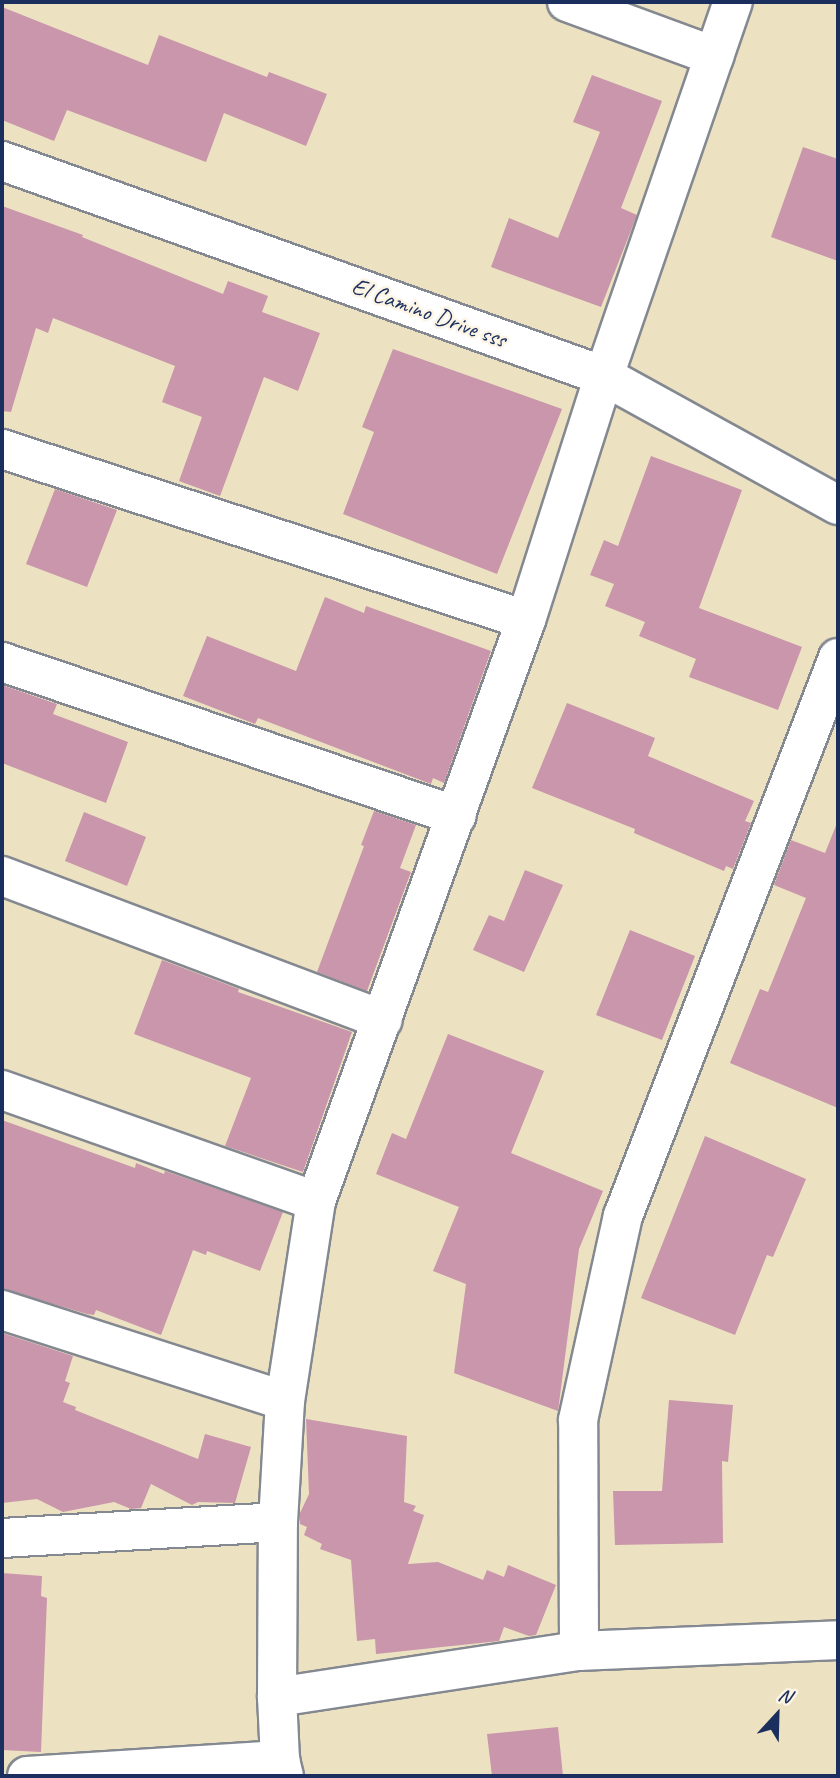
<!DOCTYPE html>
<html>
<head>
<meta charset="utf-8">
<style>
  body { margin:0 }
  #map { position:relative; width:840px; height:1778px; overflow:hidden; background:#ece2c1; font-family:Caveat,sans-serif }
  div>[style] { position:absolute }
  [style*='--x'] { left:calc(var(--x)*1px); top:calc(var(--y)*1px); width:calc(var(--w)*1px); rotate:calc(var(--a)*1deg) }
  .building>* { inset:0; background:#c996ab }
  .roads { filter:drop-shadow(2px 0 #848890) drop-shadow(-2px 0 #848890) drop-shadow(0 2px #848890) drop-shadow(0 -2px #848890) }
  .street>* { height:38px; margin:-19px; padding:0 19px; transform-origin:19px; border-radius:19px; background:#fff }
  span { translate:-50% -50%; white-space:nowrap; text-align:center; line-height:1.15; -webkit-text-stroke:5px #fcf5e5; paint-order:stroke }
  .street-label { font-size:24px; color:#1b2f5e }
  .frame { position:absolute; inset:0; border:4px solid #1b2f5e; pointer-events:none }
  .north { position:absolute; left:742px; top:1680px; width:70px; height:70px; -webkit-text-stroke:5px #fcf5e5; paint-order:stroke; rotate:22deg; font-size:19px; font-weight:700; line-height:28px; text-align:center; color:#1b2f5e }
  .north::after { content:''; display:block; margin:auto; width:24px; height:32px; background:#1b2f5e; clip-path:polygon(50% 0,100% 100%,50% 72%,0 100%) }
</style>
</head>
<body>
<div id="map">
  <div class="building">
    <i style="clip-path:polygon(2px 7px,148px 65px,159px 35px,267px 77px,269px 72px,327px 94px,306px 146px,224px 113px,206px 162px,67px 110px,54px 141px,2px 120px)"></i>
    <i style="clip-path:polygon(592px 75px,662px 101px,621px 208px,637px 215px,601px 307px,491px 267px,509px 218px,558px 238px,600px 132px,573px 122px)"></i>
    <i style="clip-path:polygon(803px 147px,838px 159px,838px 261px,771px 237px)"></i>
    <i style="clip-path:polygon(2px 206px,83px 235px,82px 237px,223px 294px,228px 281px,268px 296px,262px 312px,320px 333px,298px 391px,264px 377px,220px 496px,179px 481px,202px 417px,162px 402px,175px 366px,53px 318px,48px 333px,36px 328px,11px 412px,2px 411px)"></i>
    <i style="clip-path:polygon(393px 349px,562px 409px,497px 574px,343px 514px,374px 432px,362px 427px)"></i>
    <i style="clip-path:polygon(651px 456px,742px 490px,699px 608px,802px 647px,778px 710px,689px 677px,696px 659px,639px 636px,645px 622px,605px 606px,614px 584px,590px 575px,604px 540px,618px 546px)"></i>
    <i style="clip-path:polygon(55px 489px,117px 510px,87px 587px,26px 564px)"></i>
    <i style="clip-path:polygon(325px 597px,364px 613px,366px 606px,491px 651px,444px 783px,433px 778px,431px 784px,258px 718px,255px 724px,183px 696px,207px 636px,296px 671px)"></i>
    <i style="clip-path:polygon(2px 685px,57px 704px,53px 714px,128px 742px,106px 803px,2px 763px)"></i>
    <i style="clip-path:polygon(567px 703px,655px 738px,648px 756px,754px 801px,745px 821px,751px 823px,733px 869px,726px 866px,724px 871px,634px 833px,635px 829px,532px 788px)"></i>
    <i style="clip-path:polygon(374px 811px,416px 825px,400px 868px,411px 872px,367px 991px,317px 972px,364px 846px,361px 845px)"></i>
    <i style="clip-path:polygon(84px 812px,146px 837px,127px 886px,65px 861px)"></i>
    <i style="clip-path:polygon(837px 823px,838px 824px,838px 1108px,730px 1063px,760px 989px,768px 992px,806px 898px,774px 885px,791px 840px,825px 853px)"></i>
    <i style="clip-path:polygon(525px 870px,563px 885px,524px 972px,473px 950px,489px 915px,504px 921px)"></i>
    <i style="clip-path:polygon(630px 930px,695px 956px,662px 1040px,596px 1015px)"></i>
    <i style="clip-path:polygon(162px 960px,239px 989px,238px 992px,352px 1032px,303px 1172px,225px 1146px,251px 1078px,134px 1034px)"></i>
    <i style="clip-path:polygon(448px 1034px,544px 1071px,511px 1153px,603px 1191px,579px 1249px,558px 1411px,454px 1373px,466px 1284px,433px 1271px,459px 1207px,376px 1174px,392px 1133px,406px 1139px)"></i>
    <i style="clip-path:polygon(2px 1120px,135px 1168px,136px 1163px,164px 1174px,165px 1171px,283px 1212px,260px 1271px,207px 1251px,206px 1255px,193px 1250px,161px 1335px,96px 1310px,94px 1315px,87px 1314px,2px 1289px)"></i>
    <i style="clip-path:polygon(705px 1136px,806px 1179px,773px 1257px,767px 1255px,735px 1335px,641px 1298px)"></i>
    <i style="clip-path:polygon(2px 1333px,73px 1356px,65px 1381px,70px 1383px,63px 1402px,76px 1407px,75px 1410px,198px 1459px,205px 1434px,251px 1447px,235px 1503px,198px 1502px,192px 1505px,151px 1484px,141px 1508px,131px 1509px,114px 1502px,63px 1512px,37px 1499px,2px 1503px)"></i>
    <i style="clip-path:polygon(669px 1400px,733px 1405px,728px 1462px,722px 1461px,723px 1543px,615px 1545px,613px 1491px,662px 1491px)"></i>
    <i style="clip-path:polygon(306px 1419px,407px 1436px,404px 1502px,416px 1506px,413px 1511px,424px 1515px,408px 1564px,438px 1562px,483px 1580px,487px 1570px,504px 1577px,508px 1565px,556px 1585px,536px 1635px,529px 1636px,504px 1627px,499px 1641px,376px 1654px,375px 1639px,357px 1641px,351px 1560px,320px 1549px,322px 1544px,304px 1535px,307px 1527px,300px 1524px,300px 1513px,309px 1494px)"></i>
    <i style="clip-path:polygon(2px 1573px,42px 1576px,41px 1596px,47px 1598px,41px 1752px,2px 1750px)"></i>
    <i style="clip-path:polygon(558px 1727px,563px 1776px,492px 1776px,487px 1734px)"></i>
  </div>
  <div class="roads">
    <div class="street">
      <i style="--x:567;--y:2;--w:157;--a:20.2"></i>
      <i style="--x:2;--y:161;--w:639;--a:19.65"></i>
      <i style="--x:604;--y:376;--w:267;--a:28.9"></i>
      <i style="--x:2;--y:449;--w:551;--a:18.07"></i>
      <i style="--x:2;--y:662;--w:480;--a:18.7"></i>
      <i style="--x:2;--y:876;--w:407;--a:20.7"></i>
      <i style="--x:2;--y:1090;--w:333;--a:19.5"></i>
      <i style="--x:2;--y:1310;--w:297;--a:17.8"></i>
      <i style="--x:2;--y:1538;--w:276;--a:-3.3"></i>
      <i style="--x:579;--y:1651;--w:231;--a:-90.2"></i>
      <i style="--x:578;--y:1420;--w:209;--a:-77.6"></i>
      <i style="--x:623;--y:1216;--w:598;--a:-68.93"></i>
      <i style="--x:277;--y:1697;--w:305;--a:-8.7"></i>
      <i style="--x:579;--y:1651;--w:259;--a:-2.4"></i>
      <i style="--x:27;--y:1776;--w:254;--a:-3.6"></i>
      <i style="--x:284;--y:1776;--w:16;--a:-104"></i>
      <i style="--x:280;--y:1760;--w:63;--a:-92.7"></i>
      <i style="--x:277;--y:1697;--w:175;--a:-89.7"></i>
      <i style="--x:278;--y:1522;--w:121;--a:-86.7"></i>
      <i style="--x:285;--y:1401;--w:202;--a:-81.2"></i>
      <i style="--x:316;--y:1201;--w:618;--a:-70.13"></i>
      <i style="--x:526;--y:620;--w:256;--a:-72.3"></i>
      <i style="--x:604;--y:376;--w:396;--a:-71"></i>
    </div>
  </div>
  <div class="street-label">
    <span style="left:429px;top:313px;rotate:20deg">El Camino Drive sss</span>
  </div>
  <div class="frame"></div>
  <div class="north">N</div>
</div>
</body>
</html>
